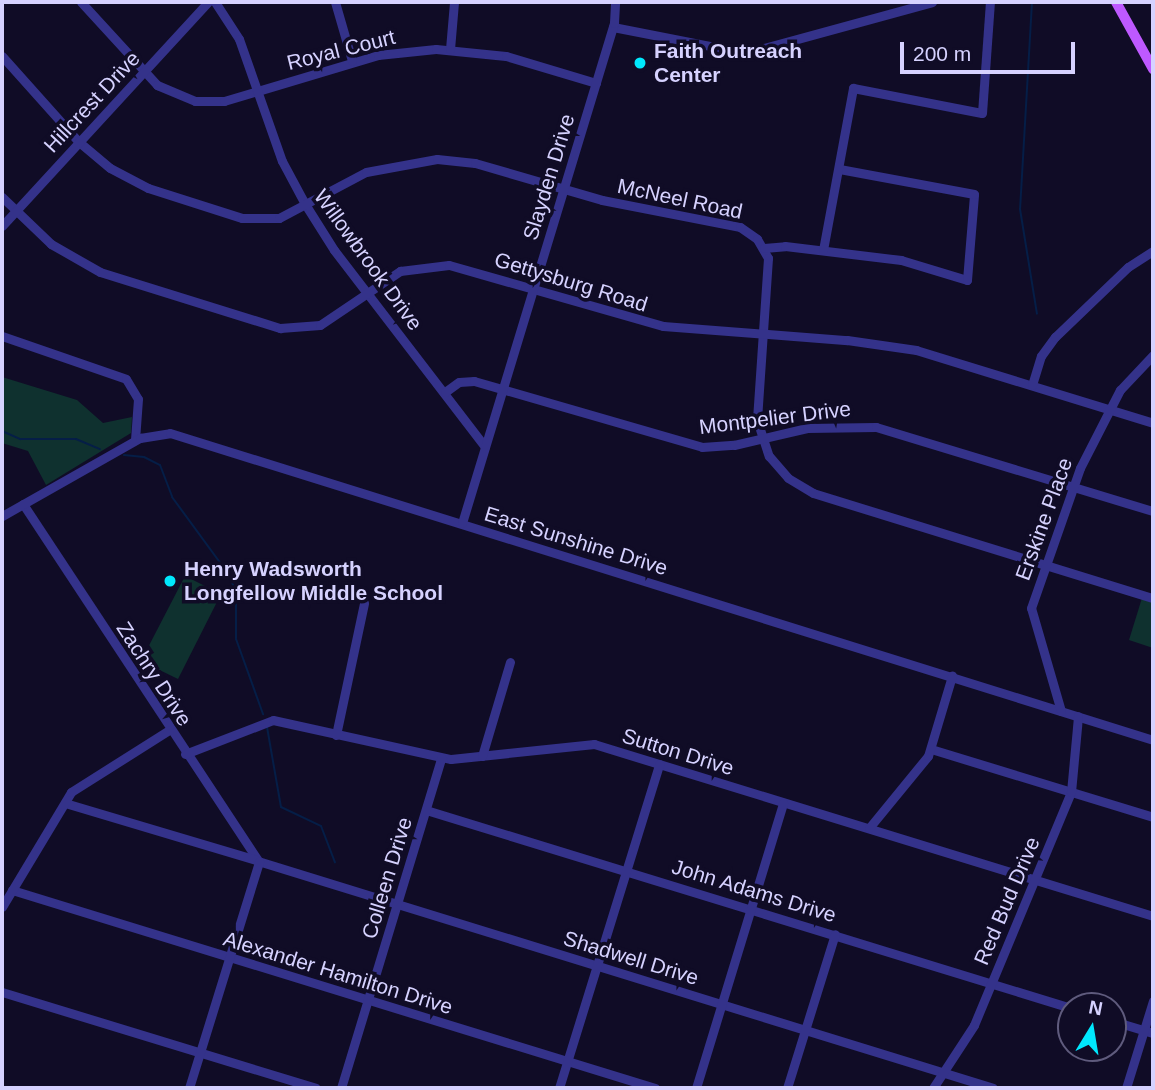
<!DOCTYPE html>
<html>
<head>
<meta charset="utf-8">
<style>
  body { margin:0 }
  #map { position:relative; width:1155px; height:1090px; overflow:hidden; background:#100c26; font-family:Helvetica,sans-serif }
  div>[style] { position:absolute }
  [style*='--x'] { left:calc(var(--x)*1px); top:calc(var(--y)*1px); width:calc(var(--w)*1px); rotate:calc(var(--a)*1deg) }
  .green>* { inset:0; background:#0f312f }
  .stream>* { height:2px; margin:-1px; padding:0 1px; transform-origin:1px; border-radius:1px; background:#051e47 }
  .minor>* { height:9px; margin:-4.5px; padding:0 4.5px; transform-origin:4.5px; border-radius:4.5px; background:#34328a }
  .major>* { height:10px; margin:-5px; padding:0 5px; transform-origin:5px; border-radius:5px; background:#be59ff }
  .dots>* { width:19px; height:19px; translate:-50% -50%; box-sizing:border-box; border:4px solid #100c26; border-radius:50% }
  span { translate:-50% -50%; white-space:nowrap; text-align:center; line-height:1.15; -webkit-text-stroke:7px #100c26; paint-order:stroke }
  .street-label { font-size:21px; color:#d6d2ff }
  .poi-label { font-size:21px; color:#d6d2ff; font-weight:700 }
  .left { translate:0 -50%; text-align:left }
  .frame { position:absolute; inset:0; border:4px solid #d6d2ff; pointer-events:none }
  .north { position:absolute; left:1057px; top:992px; width:70px; height:70px; box-sizing:border-box; background:#100c26; border:2px solid #5f5b7d; border-radius:50%; rotate:11deg; font-size:19px; font-weight:700; line-height:28px; text-align:center; color:#d6d2ff }
  .north::after { content:''; display:block; margin:auto; width:24px; height:32px; background:#00e8fd; clip-path:polygon(50% 0,100% 100%,50% 72%,0 100%) }
  .scale { position:absolute; left:900px; top:42px; width:175px; height:32px; box-sizing:border-box; border:4px solid #d6d2ff; border-top:0; padding-left:9px; font-size:21px; line-height:24px; white-space:nowrap; color:#d6d2ff; -webkit-text-stroke:5px #100c26; paint-order:stroke }
</style>
</head>
<body>
<div id="map">
  <div class="green">
    <i style="clip-path:polygon(2px 377px,77px 400px,103px 423px,132px 417px,131px 433px,46px 485px,28px 451px,2px 443px)"></i>
    <i style="clip-path:polygon(185px 576px,221px 594px,178px 679px,141px 661px)"></i>
    <i style="clip-path:polygon(1142px 598px,1153px 602px,1153px 648px,1129px 640px)"></i>
  </div>
  <div class="stream">
    <i style="--x:1032;--y:2;--w:207;--a:93.3"></i>
    <i style="--x:1020;--y:209;--w:106;--a:80.8"></i>
    <i style="--x:2;--y:431;--w:20;--a:24"></i>
    <i style="--x:20;--y:439;--w:56;--a:0"></i>
    <i style="--x:76;--y:439;--w:26;--a:23"></i>
    <i style="--x:124;--y:455;--w:20;--a:6"></i>
    <i style="--x:144;--y:457;--w:18;--a:27"></i>
    <i style="--x:160;--y:465;--w:34;--a:69"></i>
    <i style="--x:172;--y:497;--w:97;--a:53.8"></i>
    <i style="--x:229;--y:575;--w:18;--a:68"></i>
    <i style="--x:236;--y:592;--w:47;--a:90"></i>
    <i style="--x:236;--y:639;--w:80;--a:70.2"></i>
    <i style="--x:267;--y:727;--w:81;--a:80.1"></i>
    <i style="--x:281;--y:807;--w:44;--a:25.4"></i>
    <i style="--x:321;--y:826;--w:39;--a:69"></i>
  </div>
  <div class="minor">
    <i style="--x:81;--y:2;--w:113;--a:47.5"></i>
    <i style="--x:157;--y:85;--w:41;--a:22.8"></i>
    <i style="--x:195;--y:101;--w:29;--a:0"></i>
    <i style="--x:224;--y:101;--w:161;--a:-16.6"></i>
    <i style="--x:378;--y:55;--w:58;--a:-5.9"></i>
    <i style="--x:436;--y:49;--w:70;--a:5.7"></i>
    <i style="--x:506;--y:56;--w:94;--a:16.7"></i>
    <i style="--x:215;--y:2;--w:44;--a:57"></i>
    <i style="--x:239;--y:39;--w:129;--a:70.6"></i>
    <i style="--x:282;--y:161;--w:49;--a:61.9"></i>
    <i style="--x:305;--y:204;--w:54;--a:57.8"></i>
    <i style="--x:334;--y:250;--w:248;--a:52.5"></i>
    <i style="--x:335;--y:2;--w:61;--a:73.9"></i>
    <i style="--x:613;--y:27;--w:136;--a:11.1"></i>
    <i style="--x:746;--y:53;--w:193;--a:-15.3"></i>
    <i style="--x:450;--y:49;--w:47;--a:-85.1"></i>
    <i style="--x:2;--y:56;--w:115;--a:48.2"></i>
    <i style="--x:79;--y:142;--w:40;--a:40"></i>
    <i style="--x:110;--y:168;--w:43;--a:27.8"></i>
    <i style="--x:148;--y:188;--w:99;--a:17.7"></i>
    <i style="--x:242;--y:218;--w:37;--a:0"></i>
    <i style="--x:279;--y:218;--w:98;--a:-27.9"></i>
    <i style="--x:366;--y:172;--w:72;--a:-10.4"></i>
    <i style="--x:437;--y:159;--w:38;--a:6"></i>
    <i style="--x:475;--y:163;--w:132;--a:16.2"></i>
    <i style="--x:602;--y:200;--w:141;--a:11.1"></i>
    <i style="--x:740;--y:227;--w:21;--a:35"></i>
    <i style="--x:757;--y:239;--w:22;--a:60"></i>
    <i style="--x:768;--y:258;--w:162;--a:93.9"></i>
    <i style="--x:757;--y:420;--w:38;--a:72"></i>
    <i style="--x:769;--y:456;--w:29;--a:49"></i>
    <i style="--x:788;--y:478;--w:29;--a:31"></i>
    <i style="--x:813;--y:493;--w:356;--a:17.2"></i>
    <i style="--x:2;--y:197;--w:68;--a:43.8"></i>
    <i style="--x:51;--y:244;--w:56;--a:29.7"></i>
    <i style="--x:100;--y:272;--w:189;--a:17.3"></i>
    <i style="--x:280;--y:328;--w:40;--a:-4.3"></i>
    <i style="--x:320;--y:325;--w:97;--a:-34"></i>
    <i style="--x:400;--y:271;--w:49;--a:-7"></i>
    <i style="--x:449;--y:265;--w:223;--a:15.9"></i>
    <i style="--x:663;--y:326;--w:185;--a:4.4"></i>
    <i style="--x:847;--y:340;--w:70;--a:8.2"></i>
    <i style="--x:916;--y:350;--w:248;--a:17.1"></i>
    <i style="--x:2;--y:226;--w:304;--a:-47.4"></i>
    <i style="--x:764;--y:248;--w:21;--a:-5"></i>
    <i style="--x:785;--y:246;--w:117;--a:6.9"></i>
    <i style="--x:901;--y:260;--w:69;--a:16.9"></i>
    <i style="--x:967;--y:280;--w:86;--a:-85.3"></i>
    <i style="--x:974;--y:194;--w:137;--a:-169.5"></i>
    <i style="--x:823;--y:250;--w:165;--a:-79.5"></i>
    <i style="--x:853;--y:88;--w:131;--a:11"></i>
    <i style="--x:982;--y:113;--w:111;--a:-85.9"></i>
    <i style="--x:2;--y:336;--w:131;--a:19.1"></i>
    <i style="--x:126;--y:379;--w:23;--a:59"></i>
    <i style="--x:138;--y:399;--w:41;--a:94.2"></i>
    <i style="--x:1032;--y:385;--w:30;--a:-73"></i>
    <i style="--x:1041;--y:356;--w:24;--a:-54"></i>
    <i style="--x:1055;--y:337;--w:101;--a:-43.8"></i>
    <i style="--x:1128;--y:267;--w:30;--a:-33"></i>
    <i style="--x:445;--y:392;--w:17;--a:-36"></i>
    <i style="--x:459;--y:382;--w:15;--a:-4"></i>
    <i style="--x:474;--y:381;--w:237;--a:16.1"></i>
    <i style="--x:702;--y:447;--w:32;--a:-4"></i>
    <i style="--x:734;--y:445;--w:75;--a:-13.1"></i>
    <i style="--x:807;--y:428;--w:69;--a:-0.8"></i>
    <i style="--x:876;--y:427;--w:289;--a:16.9"></i>
    <i style="--x:23;--y:504;--w:427;--a:56.6"></i>
    <i style="--x:258;--y:861;--w:769;--a:17.16"></i>
    <i style="--x:2;--y:516;--w:159;--a:-29.5"></i>
    <i style="--x:140;--y:438;--w:30;--a:-9"></i>
    <i style="--x:170;--y:433;--w:1030;--a:17.34"></i>
    <i style="--x:462;--y:523;--w:523;--a:-73.09"></i>
    <i style="--x:614;--y:23;--w:21;--a:-87"></i>
    <i style="--x:1061;--y:711;--w:107;--a:-106.2"></i>
    <i style="--x:1031;--y:608;--w:148;--a:-70.7"></i>
    <i style="--x:1080;--y:468;--w:88;--a:-62.9"></i>
    <i style="--x:1120;--y:390;--w:48;--a:-46.7"></i>
    <i style="--x:336;--y:735;--w:135;--a:-78"></i>
    <i style="--x:931;--y:749;--w:232;--a:17"></i>
    <i style="--x:185;--y:754;--w:94;--a:-21.1"></i>
    <i style="--x:273;--y:720;--w:182;--a:12.4"></i>
    <i style="--x:451;--y:759;--w:144;--a:-6"></i>
    <i style="--x:594;--y:744;--w:585;--a:17.1"></i>
    <i style="--x:482;--y:756;--w:98;--a:-73.4"></i>
    <i style="--x:65;--y:803;--w:199;--a:16.6"></i>
    <i style="--x:426;--y:810;--w:675;--a:17.07"></i>
    <i style="--x:869;--y:828;--w:93;--a:-50.7"></i>
    <i style="--x:928;--y:756;--w:84;--a:-73.3"></i>
    <i style="--x:12;--y:890;--w:673;--a:17.12"></i>
    <i style="--x:2;--y:907;--w:134;--a:-59"></i>
    <i style="--x:71;--y:792;--w:116;--a:-32.3"></i>
    <i style="--x:2;--y:992;--w:328;--a:17"></i>
    <i style="--x:1113;--y:1021;--w:42;--a:16.7"></i>
    <i style="--x:189;--y:1088;--w:237;--a:-72.8"></i>
    <i style="--x:341;--y:1088;--w:345;--a:-73.1"></i>
    <i style="--x:559;--y:1088;--w:339;--a:-72.8"></i>
    <i style="--x:696;--y:1088;--w:298;--a:-73"></i>
    <i style="--x:787;--y:1088;--w:161;--a:-72.7"></i>
    <i style="--x:933;--y:1088;--w:75;--a:-56.9"></i>
    <i style="--x:974;--y:1025;--w:252;--a:-67.4"></i>
    <i style="--x:1071;--y:792;--w:76;--a:-84.7"></i>
    <i style="--x:1126;--y:1088;--w:91;--a:-72.8"></i>
  </div>
  <div class="major">
    <i style="--x:1116;--y:2;--w:77;--a:61.1"></i>
  </div>
  <div class="dots">
    <i style="left:640px;top:63px;background:#00e8fd"></i>
    <i style="left:170px;top:581px;background:#00e8fd"></i>
  </div>
  <div class="street-label">
    <span style="left:341px;top:50px;rotate:-14deg">Royal Court</span>
    <span style="left:92px;top:102px;rotate:-47deg">Hillcrest Drive</span>
    <span style="left:549px;top:177px;rotate:-73deg">Slayden Drive</span>
    <span style="left:680px;top:199px;rotate:12deg">McNeel Road</span>
    <span style="left:368px;top:260px;rotate:54deg">Willowbrook Drive</span>
    <span style="left:571px;top:282px;rotate:17deg">Gettysburg Road</span>
    <span style="left:775px;top:418px;rotate:-7deg">Montpelier Drive</span>
    <span style="left:1044px;top:519px;rotate:-70deg">Erskine Place</span>
    <span style="left:576px;top:541px;rotate:17deg">East Sunshine Drive</span>
    <span style="left:154px;top:674px;rotate:57deg">Zachry Drive</span>
    <span style="left:678px;top:752px;rotate:17deg">Sutton Drive</span>
    <span style="left:387px;top:878px;rotate:-73deg">Colleen Drive</span>
    <span style="left:754px;top:891px;rotate:17deg">John Adams Drive</span>
    <span style="left:1007px;top:901px;rotate:-67deg">Red Bud Drive</span>
    <span style="left:631px;top:958px;rotate:17deg">Shadwell Drive</span>
    <span style="left:338px;top:973px;rotate:17deg">Alexander Hamilton Drive</span>
  </div>
  <div class="poi-label">
    <span class="left" style="left:654px;top:63px">Faith Outreach<br>Center</span>
    <span class="left" style="left:184px;top:581px">Henry Wadsworth<br>Longfellow Middle School</span>
  </div>
  <div class="frame"></div>
  <div class="north">N</div>
  <div class="scale">200 m</div>
</div>
</body>
</html>
